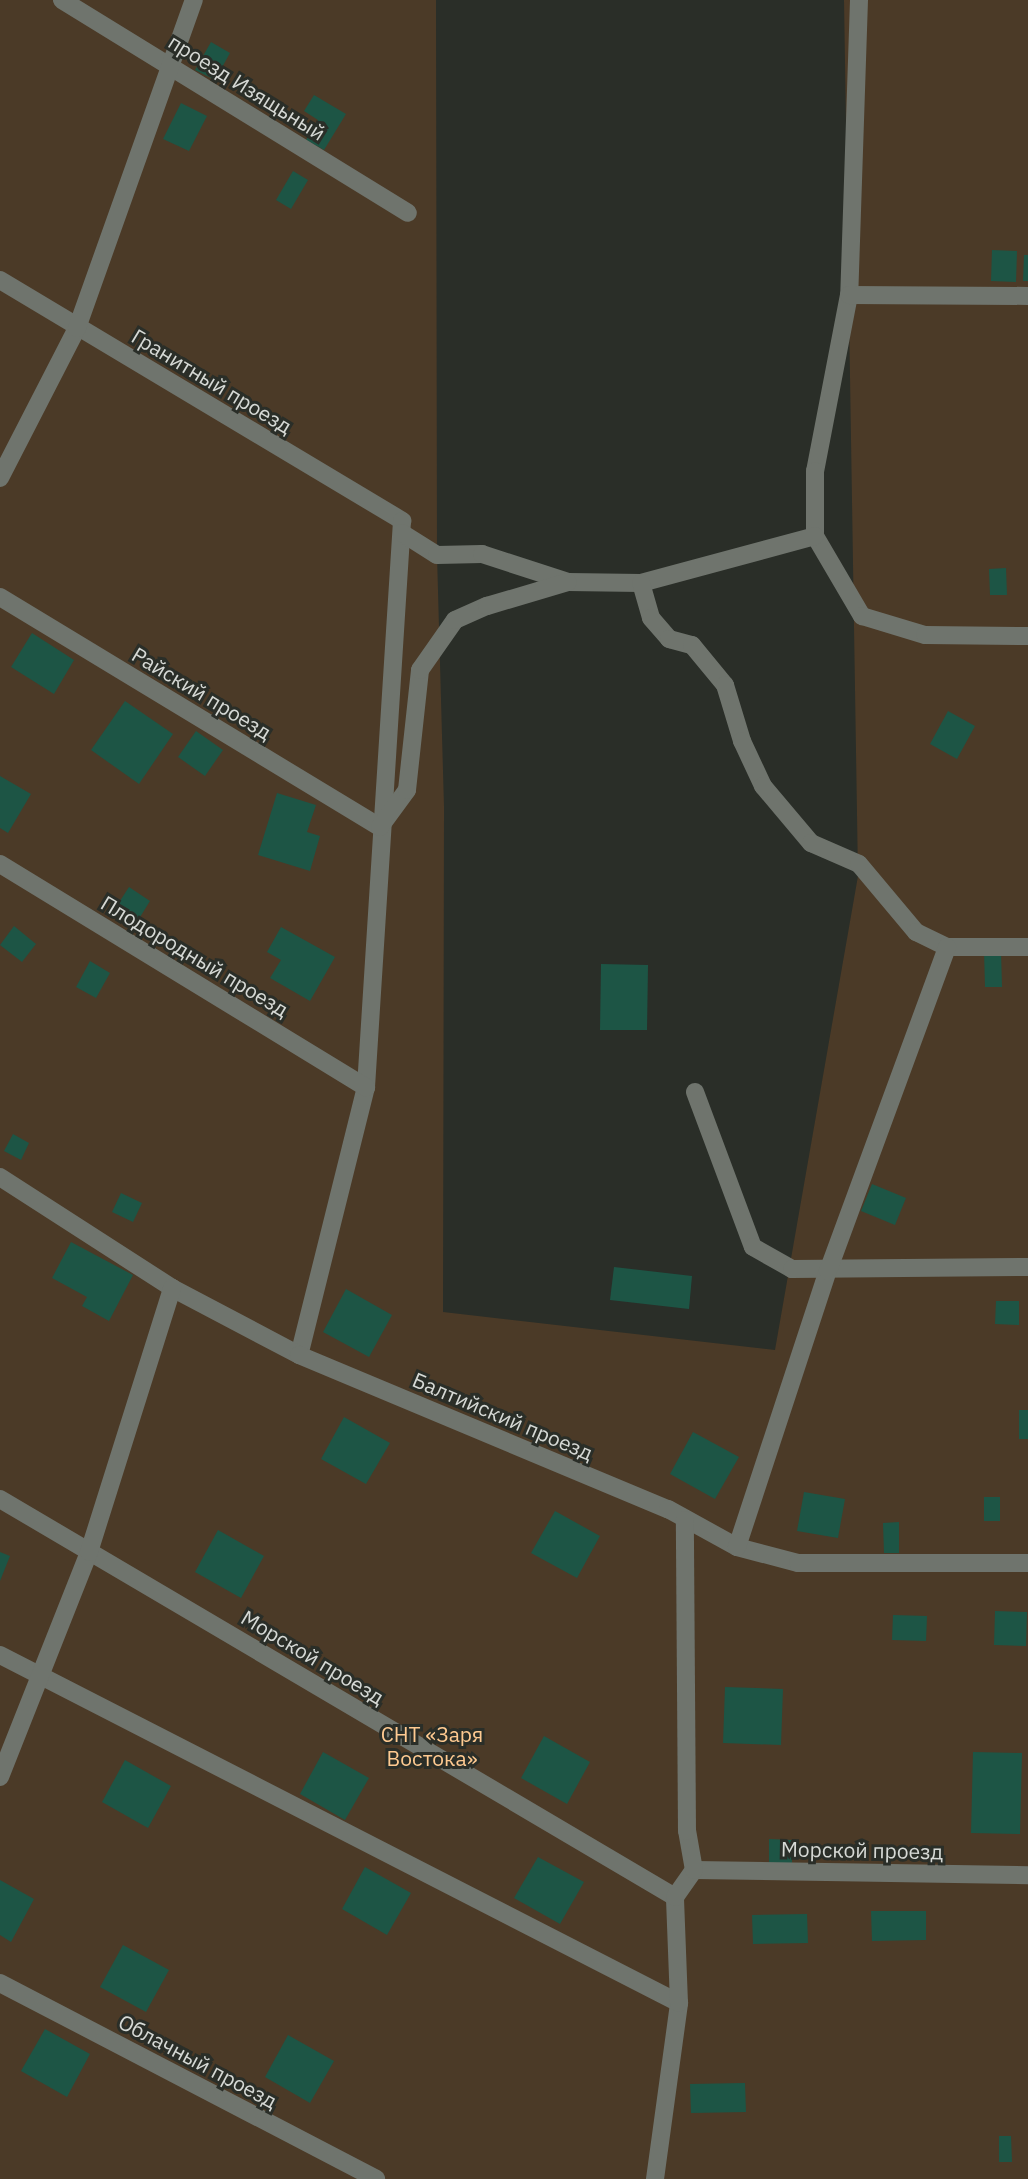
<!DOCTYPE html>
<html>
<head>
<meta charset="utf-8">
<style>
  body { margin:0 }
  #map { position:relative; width:1028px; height:2179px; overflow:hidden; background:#2a2e28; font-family:"IBM Plex Sans",sans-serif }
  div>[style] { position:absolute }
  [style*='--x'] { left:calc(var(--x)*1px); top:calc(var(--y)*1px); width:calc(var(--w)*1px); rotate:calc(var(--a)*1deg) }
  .green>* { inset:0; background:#4b3a27 }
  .building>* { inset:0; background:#1d5545 }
  .service>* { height:18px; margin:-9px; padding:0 9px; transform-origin:9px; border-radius:9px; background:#6f746d }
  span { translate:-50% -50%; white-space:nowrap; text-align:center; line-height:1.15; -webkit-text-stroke:6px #2a2e28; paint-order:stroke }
  .street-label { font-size:21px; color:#d6d9d5 }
  .park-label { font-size:21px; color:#feca91 }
</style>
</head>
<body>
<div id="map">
  <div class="green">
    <i style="clip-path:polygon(0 0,436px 0,437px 555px,444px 807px,443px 1312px,775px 1350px,858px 876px,844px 0,1028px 0,1028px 2179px,0 2179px)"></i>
  </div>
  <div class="building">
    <i style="clip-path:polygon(211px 42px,230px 53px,215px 80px,195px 70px)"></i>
    <i style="clip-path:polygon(314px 95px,346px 114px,324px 150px,306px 140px,318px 120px,304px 111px)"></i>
    <i style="clip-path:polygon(181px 103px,207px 116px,189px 151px,163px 139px)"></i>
    <i style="clip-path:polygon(293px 171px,308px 180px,291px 209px,276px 200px)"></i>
    <i style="clip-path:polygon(992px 250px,1017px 251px,1016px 282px,991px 281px)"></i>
    <i style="clip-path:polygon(1024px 255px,1028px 255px,1028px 281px,1023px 281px)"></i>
    <i style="clip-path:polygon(1006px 568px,1007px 595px,990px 595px,989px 569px)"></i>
    <i style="clip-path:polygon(32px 633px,74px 660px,54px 694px,11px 667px)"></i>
    <i style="clip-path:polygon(125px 701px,173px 734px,139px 784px,91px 750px)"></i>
    <i style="clip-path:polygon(948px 711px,975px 726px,957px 759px,930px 744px)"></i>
    <i style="clip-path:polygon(196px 731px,223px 750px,205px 776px,178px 757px)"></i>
    <i style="clip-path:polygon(0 776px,31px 794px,8px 833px,0 828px)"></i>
    <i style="clip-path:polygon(277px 793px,316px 805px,307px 832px,320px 836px,310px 871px,258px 855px)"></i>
    <i style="clip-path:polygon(129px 887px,150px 901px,137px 922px,116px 907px)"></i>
    <i style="clip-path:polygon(14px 926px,36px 944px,22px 962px,0 945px)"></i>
    <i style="clip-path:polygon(281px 927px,335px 957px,310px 1001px,270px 978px,281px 960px,267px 952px)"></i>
    <i style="clip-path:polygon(984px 951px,1001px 951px,1002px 987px,985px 987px)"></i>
    <i style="clip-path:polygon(90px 961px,110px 973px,96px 998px,76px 987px)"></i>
    <i style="clip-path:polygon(601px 964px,648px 965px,647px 1030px,600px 1030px)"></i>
    <i style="clip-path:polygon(13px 1134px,29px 1143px,21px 1160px,4px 1151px)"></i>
    <i style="clip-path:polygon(872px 1184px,906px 1198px,895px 1225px,861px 1211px)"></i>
    <i style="clip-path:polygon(121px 1193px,142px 1203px,133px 1222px,112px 1212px)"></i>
    <i style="clip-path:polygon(71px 1242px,133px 1275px,109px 1321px,82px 1306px,87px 1297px,52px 1278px)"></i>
    <i style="clip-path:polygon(614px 1267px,692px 1276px,689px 1309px,610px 1300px)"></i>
    <i style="clip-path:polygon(346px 1289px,392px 1315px,369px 1357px,323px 1332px)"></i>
    <i style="clip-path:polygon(996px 1301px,1019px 1301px,1019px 1325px,995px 1324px)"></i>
    <i style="clip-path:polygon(1019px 1410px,1028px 1410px,1028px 1439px,1019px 1439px)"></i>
    <i style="clip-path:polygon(344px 1417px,390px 1443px,366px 1484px,321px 1459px)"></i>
    <i style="clip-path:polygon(693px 1432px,739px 1457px,715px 1499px,670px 1474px)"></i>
    <i style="clip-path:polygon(804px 1492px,845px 1499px,838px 1538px,797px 1531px)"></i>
    <i style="clip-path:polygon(984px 1497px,1000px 1497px,1000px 1521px,984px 1521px)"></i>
    <i style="clip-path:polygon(555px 1511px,600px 1536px,577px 1578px,531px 1553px)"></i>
    <i style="clip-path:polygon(899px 1522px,899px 1553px,884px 1553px,883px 1523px)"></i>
    <i style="clip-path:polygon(218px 1530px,264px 1556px,241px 1598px,195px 1572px)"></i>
    <i style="clip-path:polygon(0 1552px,10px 1556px,0 1581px)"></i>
    <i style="clip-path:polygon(995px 1611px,1027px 1612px,1026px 1646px,994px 1645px)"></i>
    <i style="clip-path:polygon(893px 1615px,927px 1616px,926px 1641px,892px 1640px)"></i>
    <i style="clip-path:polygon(725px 1687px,783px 1689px,781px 1745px,723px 1743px)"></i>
    <i style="clip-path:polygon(544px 1736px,590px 1762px,567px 1804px,521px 1778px)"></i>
    <i style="clip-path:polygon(323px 1752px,369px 1778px,345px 1820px,300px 1794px)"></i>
    <i style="clip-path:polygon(973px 1752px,1022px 1753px,1020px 1834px,971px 1833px)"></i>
    <i style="clip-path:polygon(125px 1760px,171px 1786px,148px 1828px,102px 1802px)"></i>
    <i style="clip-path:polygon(769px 1839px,792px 1840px,792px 1867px,769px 1867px)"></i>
    <i style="clip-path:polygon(538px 1857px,584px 1882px,560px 1924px,514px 1898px)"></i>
    <i style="clip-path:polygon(365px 1867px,411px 1893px,387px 1935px,342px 1909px)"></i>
    <i style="clip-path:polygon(0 1880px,34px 1899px,11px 1942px,0 1935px)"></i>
    <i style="clip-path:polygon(871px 1911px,926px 1911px,926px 1940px,872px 1941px)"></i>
    <i style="clip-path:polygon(807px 1914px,808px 1943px,753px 1944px,752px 1915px)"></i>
    <i style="clip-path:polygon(123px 1945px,169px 1970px,146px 2012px,100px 1987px)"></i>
    <i style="clip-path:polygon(45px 2029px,90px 2054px,67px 2097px,21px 2071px)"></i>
    <i style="clip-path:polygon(288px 2035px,334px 2061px,310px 2103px,265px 2077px)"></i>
    <i style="clip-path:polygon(745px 2083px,746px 2112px,691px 2113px,690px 2084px)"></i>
    <i style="clip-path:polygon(999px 2136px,1011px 2136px,1012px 2162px,999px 2162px)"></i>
  </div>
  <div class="service">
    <i style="--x:62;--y:0;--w:406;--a:31.6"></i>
    <i style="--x:859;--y:0;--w:295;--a:91.9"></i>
    <i style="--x:849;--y:295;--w:179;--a:100.9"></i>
    <i style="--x:815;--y:471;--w:65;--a:90"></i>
    <i style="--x:815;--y:536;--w:93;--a:59.6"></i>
    <i style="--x:862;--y:616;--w:66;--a:16.8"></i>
    <i style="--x:925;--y:635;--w:103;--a:0.6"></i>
    <i style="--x:0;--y:280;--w:469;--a:30.9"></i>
    <i style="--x:402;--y:521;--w:567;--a:93.64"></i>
    <i style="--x:366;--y:1087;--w:276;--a:104"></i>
    <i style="--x:849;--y:295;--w:179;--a:0.3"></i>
    <i style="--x:0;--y:478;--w:169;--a:-62.8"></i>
    <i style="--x:77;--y:328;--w:348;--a:-70.4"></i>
    <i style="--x:402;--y:533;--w:41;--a:32.2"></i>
    <i style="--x:437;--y:555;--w:45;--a:-1.3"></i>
    <i style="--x:482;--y:554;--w:90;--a:18"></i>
    <i style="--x:568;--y:582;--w:73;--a:0.8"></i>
    <i style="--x:641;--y:583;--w:180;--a:-15.1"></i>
    <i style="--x:641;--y:583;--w:36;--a:74"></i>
    <i style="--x:651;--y:618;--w:28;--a:49"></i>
    <i style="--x:669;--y:639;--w:24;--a:15"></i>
    <i style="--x:692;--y:645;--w:52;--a:50.5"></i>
    <i style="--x:725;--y:685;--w:59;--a:73.1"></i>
    <i style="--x:742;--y:741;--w:50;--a:65"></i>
    <i style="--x:763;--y:786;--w:75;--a:49.9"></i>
    <i style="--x:811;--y:843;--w:52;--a:23.6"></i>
    <i style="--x:859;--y:864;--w:89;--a:50"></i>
    <i style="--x:916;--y:932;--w:34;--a:26"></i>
    <i style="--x:947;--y:947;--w:81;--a:0"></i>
    <i style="--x:0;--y:597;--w:444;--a:31.2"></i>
    <i style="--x:380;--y:827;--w:46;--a:-53.9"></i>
    <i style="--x:407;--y:790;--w:121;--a:-83.8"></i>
    <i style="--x:420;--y:670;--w:61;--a:-55"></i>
    <i style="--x:455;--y:620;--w:35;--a:-24"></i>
    <i style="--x:487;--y:606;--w:84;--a:-16.5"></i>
    <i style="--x:0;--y:864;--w:429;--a:31.4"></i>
    <i style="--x:695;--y:1092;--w:165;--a:69.5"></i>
    <i style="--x:753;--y:1247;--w:45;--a:29.4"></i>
    <i style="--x:792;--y:1269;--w:236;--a:-0.5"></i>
    <i style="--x:0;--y:1177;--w:205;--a:32.8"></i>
    <i style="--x:172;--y:1288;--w:144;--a:27.8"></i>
    <i style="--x:299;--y:1355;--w:400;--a:22.7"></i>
    <i style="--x:668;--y:1509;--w:79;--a:28.8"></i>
    <i style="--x:737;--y:1547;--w:63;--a:14.7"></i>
    <i style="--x:798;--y:1563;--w:230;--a:0"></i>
    <i style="--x:0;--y:1499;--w:784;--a:30.52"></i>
    <i style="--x:737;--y:1547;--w:291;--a:-71.8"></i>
    <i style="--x:828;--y:1271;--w:345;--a:-69.8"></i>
    <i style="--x:0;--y:1655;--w:763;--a:27.14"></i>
    <i style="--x:0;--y:1777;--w:242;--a:-68.4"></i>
    <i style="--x:89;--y:1552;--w:277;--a:-72.5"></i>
    <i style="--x:694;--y:1870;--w:334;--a:0.9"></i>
    <i style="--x:0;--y:1983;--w:424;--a:27.5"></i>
    <i style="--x:655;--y:2179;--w:178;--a:-82.2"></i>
    <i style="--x:679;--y:2003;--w:106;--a:-92.2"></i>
    <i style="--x:675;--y:1897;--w:33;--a:-55"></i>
    <i style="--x:694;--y:1870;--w:40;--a:-100"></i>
    <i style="--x:687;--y:1831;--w:311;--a:-90.4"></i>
  </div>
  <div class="street-label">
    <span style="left:247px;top:87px;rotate:32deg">проезд Изящьный</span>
    <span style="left:212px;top:381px;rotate:31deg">Гранитный проезд</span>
    <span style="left:202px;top:693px;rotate:31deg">Райский проезд</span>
    <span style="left:195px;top:956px;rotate:31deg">Плодородный проезд</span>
    <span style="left:503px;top:1416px;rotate:23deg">Балтийский проезд</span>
    <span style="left:313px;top:1657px;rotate:31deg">Морской проезд</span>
    <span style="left:862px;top:1850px;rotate:1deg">Морской проезд</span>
    <span style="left:198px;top:2061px;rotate:28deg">Облачный проезд</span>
  </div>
  <div class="park-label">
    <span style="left:432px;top:1746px">СНТ «Заря<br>Востока»</span>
  </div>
</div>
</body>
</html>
